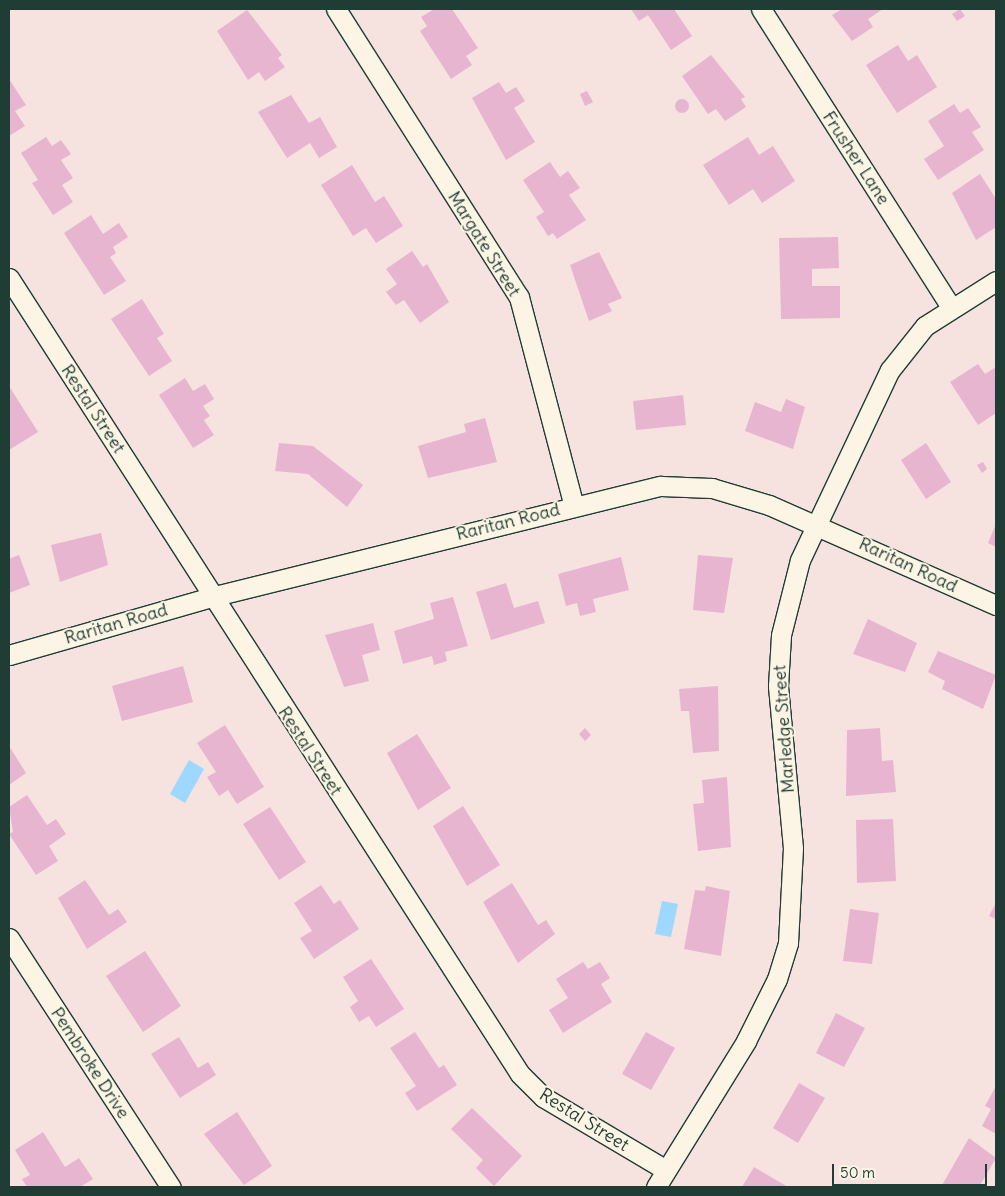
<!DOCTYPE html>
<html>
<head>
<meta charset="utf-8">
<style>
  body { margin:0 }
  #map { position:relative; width:1005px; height:1196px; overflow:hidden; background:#f6e2df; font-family:Delius,sans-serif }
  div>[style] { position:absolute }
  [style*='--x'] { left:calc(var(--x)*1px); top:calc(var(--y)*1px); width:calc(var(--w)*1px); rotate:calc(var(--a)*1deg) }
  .water>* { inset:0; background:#9ed8fe }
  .building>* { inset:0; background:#e8b5d1 }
  .round { border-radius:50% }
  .roads { filter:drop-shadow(1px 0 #1f3d34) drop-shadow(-1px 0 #1f3d34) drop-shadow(0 1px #1f3d34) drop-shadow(0 -1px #1f3d34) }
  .street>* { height:19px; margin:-9.5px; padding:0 9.5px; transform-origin:9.5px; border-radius:9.5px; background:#fcf5e5 }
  span { translate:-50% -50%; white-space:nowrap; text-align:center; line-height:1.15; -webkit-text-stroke:4px #fcf5e5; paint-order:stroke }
  .street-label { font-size:18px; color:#1f3d34 }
  .frame { position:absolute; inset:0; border:10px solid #1f3d34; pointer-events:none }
  .scale { position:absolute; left:832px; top:1164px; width:155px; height:22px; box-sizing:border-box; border:2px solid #1f3d34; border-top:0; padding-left:6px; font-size:15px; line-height:18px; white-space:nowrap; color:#1f3d34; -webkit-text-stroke:4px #fcf5e5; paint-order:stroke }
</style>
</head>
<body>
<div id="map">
  <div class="water">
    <i style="clip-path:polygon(189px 760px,204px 769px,185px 803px,170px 794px)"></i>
    <i style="clip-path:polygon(662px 901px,678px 904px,671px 937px,655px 934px)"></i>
  </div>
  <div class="building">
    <i style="clip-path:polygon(434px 9px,452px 9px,478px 48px,466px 56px,472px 65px,451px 79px,420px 31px,427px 26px,421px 17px)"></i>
    <i style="clip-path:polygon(631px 9px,674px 9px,692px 36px,671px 50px,648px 15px,639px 21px)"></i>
    <i style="clip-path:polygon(842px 9px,883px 9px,868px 19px,873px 27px,852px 41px,832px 15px)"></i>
    <i style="clip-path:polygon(960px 9px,965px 16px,957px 21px,952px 14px)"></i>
    <i style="clip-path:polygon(247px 10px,282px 55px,278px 58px,285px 67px,265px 81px,259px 72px,248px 80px,217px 31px)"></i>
    <i style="clip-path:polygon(898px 45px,908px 61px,917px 55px,937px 87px,897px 113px,866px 65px)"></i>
    <i style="clip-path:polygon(711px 55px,745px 97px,741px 99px,746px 107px,725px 121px,716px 109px,708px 114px,682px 76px)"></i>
    <i style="clip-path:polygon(9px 79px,26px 105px,15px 111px,25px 126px,9px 136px)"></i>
    <i style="clip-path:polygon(499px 82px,506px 93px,516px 87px,525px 101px,514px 108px,535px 142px,506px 160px,472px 98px)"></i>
    <i style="clip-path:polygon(587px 91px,593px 102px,585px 106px,580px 94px)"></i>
    <i style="clip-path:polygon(291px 95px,309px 123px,320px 117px,337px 147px,319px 158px,310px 143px,287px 158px,258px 112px)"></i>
    <i class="round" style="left:675px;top:99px;width:14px;height:14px"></i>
    <i style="clip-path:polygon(954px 104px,960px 113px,968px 108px,981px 127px,972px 132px,984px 150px,938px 180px,924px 159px,944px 146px,928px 121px)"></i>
    <i style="clip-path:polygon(46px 137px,52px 146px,61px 140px,71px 154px,61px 160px,73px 178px,62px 185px,73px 202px,53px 215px,32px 183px,38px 180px,21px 153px)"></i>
    <i style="clip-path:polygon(748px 137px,759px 155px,773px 146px,795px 181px,762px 203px,753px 189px,729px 205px,703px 165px)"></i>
    <i style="clip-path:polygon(550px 162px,560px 177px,568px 171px,580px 188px,569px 195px,586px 220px,557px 239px,553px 233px,548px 236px,536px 217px,544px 212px,523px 180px)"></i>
    <i style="clip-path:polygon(352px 165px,375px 202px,384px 196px,403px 226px,376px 243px,366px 228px,353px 236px,321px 185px)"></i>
    <i style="clip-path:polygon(980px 174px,996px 199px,996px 227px,976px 240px,952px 193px)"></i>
    <i style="clip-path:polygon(91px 215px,103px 234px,119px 223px,128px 237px,113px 247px,116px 253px,110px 257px,126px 281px,104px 295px,64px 233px)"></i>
    <i style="clip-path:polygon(838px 237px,839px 268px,812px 269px,812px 286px,840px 286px,840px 318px,781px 319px,779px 238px)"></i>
    <i style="clip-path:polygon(412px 251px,423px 267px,427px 264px,449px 302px,420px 323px,404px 300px,396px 305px,386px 292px,397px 284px,386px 269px)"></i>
    <i style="clip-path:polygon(599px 252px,622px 298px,608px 304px,612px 311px,589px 321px,570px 265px)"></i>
    <i style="clip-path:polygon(142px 299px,164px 334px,157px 338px,172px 361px,149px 376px,111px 319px)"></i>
    <i style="clip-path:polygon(978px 364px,985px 374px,996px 367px,996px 413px,978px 425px,950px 382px)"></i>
    <i style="clip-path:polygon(185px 378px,193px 391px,205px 384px,214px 399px,203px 406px,210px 416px,204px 420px,214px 435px,193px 448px,159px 395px)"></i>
    <i style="clip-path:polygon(9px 386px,38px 432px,9px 450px)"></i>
    <i style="clip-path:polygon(683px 395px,686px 425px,636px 430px,633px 401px)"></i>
    <i style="clip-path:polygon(786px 399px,805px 407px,793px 449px,745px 431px,755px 402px,781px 412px)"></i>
    <i style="clip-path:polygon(485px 418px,497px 462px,428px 478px,418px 446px,466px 432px,464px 424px)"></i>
    <i style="clip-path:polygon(279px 443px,313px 446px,363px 485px,347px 507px,308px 474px,275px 471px)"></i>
    <i style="clip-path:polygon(926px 443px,951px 482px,926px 499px,901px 460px)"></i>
    <i style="clip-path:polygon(983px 462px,987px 469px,982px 473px,977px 465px)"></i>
    <i style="clip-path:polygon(996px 524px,996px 547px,988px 543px)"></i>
    <i style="clip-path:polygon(101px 533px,108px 565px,60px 582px,51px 545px)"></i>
    <i style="clip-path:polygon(19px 555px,30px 585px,9px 593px,9px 559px)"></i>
    <i style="clip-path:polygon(698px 555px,733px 558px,724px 613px,693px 610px)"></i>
    <i style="clip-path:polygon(621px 557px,629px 590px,593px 599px,596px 612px,580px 616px,577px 603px,566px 606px,558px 574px)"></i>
    <i style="clip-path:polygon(506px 583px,514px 608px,538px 601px,545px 623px,491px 640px,476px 592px)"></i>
    <i style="clip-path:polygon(453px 597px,468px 646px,445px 652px,447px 661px,434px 665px,432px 656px,403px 664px,394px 631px,434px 619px,430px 603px)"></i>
    <i style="clip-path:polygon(868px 619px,917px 643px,905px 672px,853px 654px)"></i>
    <i style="clip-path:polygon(373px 623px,380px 650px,362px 655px,369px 681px,344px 687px,325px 635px)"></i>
    <i style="clip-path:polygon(938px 651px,996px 675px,983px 709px,942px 689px,945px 681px,928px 672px)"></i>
    <i style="clip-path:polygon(183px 666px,193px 702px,122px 721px,112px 686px)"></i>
    <i style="clip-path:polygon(718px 686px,719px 751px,693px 753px,689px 711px,681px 711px,679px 689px)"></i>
    <i style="clip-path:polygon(225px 725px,264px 787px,237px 804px,228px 790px,219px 796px,207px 777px,216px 772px,197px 743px)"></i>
    <i style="clip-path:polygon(585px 728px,591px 735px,585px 741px,579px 734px)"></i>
    <i style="clip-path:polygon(880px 728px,882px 761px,893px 760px,896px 792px,846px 796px,847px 730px)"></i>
    <i style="clip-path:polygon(417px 734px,451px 788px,418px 810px,387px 753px)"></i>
    <i style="clip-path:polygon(9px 746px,26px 773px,9px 785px)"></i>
    <i style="clip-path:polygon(727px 777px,731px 847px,698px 851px,693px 804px,704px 803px,702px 780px)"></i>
    <i style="clip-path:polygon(27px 795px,47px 825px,56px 819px,66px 834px,49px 846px,58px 861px,36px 875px,9px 834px,13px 832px,9px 807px)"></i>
    <i style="clip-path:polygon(463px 806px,500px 865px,467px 886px,433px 826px)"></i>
    <i style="clip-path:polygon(270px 807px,306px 862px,279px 880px,243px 824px)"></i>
    <i style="clip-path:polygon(893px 819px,896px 881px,857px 883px,856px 820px)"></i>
    <i style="clip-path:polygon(85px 880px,109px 915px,118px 909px,127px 922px,87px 949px,58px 898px)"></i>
    <i style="clip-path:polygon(512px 883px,538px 925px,546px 920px,555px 934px,518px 963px,483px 902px)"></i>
    <i style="clip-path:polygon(321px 885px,334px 904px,340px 900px,359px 929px,314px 959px,300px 938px,312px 931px,294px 903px)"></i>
    <i style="clip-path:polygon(706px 886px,730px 891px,721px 956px,684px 949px,695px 890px,705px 891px)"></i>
    <i style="clip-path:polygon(996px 903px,996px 919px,989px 916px)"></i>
    <i style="clip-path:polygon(850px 909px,879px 913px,872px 964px,843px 961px)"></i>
    <i style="clip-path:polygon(145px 951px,181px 1006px,143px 1032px,106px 976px)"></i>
    <i style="clip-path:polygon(371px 959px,404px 1009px,376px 1027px,369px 1016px,359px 1022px,350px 1007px,358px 1001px,343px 977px)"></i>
    <i style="clip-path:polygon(583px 962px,588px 969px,600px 962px,610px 978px,601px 984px,612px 1002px,563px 1033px,549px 1010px,568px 998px,556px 979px)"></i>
    <i style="clip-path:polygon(836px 1013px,865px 1028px,844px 1067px,816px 1053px)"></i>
    <i style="clip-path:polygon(415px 1032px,439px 1068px,444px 1065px,457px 1085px,417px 1111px,405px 1093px,416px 1086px,390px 1048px)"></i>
    <i style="clip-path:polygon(646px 1032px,675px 1048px,651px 1090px,622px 1074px)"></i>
    <i style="clip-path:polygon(179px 1037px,198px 1068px,208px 1062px,216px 1075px,180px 1098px,151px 1054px)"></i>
    <i style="clip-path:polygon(799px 1083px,825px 1098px,798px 1143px,773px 1128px)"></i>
    <i style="clip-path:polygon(996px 1086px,996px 1134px,982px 1126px,991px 1109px,985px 1106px)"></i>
    <i style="clip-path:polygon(472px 1108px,522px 1156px,494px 1186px,476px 1168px,483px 1160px,451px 1129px)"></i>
    <i style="clip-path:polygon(237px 1112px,272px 1166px,244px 1185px,204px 1134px)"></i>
    <i style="clip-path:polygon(43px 1132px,65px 1167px,79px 1158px,93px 1179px,80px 1187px,27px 1187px,22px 1179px,30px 1175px,15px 1150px)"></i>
    <i style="clip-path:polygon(969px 1138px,996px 1158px,979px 1187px,941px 1187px)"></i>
    <i style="clip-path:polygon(754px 1167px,788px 1187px,742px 1187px)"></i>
  </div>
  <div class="roads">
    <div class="street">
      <i style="--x:336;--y:9;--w:341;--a:57.6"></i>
      <i style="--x:519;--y:297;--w:216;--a:75.3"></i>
      <i style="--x:761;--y:9;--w:353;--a:57.5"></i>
      <i style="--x:9;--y:278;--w:946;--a:57.3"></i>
      <i style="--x:520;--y:1074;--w:33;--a:45"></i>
      <i style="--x:543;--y:1097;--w:143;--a:30.7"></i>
      <i style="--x:9;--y:655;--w:210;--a:-16"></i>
      <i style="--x:211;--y:597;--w:463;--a:-13.9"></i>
      <i style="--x:661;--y:486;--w:51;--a:2.2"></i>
      <i style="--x:712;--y:488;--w:59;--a:16.6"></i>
      <i style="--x:769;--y:505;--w:248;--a:23.8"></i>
      <i style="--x:9;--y:938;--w:297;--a:57"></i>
      <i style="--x:656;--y:1187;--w:172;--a:-58.3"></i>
      <i style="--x:746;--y:1041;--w:69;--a:-63.4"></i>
      <i style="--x:777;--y:979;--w:38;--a:-73"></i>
      <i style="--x:788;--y:943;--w:95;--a:-87"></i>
      <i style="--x:793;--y:848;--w:163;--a:-95.3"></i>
      <i style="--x:778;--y:686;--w:51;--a:-86.6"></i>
      <i style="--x:781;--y:635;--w:77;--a:-75.8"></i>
      <i style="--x:800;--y:560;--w:210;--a:-64.7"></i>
      <i style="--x:890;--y:370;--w:56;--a:-51.5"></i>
      <i style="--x:925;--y:326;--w:84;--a:-32.4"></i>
    </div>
  </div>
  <div class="street-label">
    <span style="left:856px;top:158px;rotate:57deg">Frusher Lane</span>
    <span style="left:484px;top:244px;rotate:58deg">Margate Street</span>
    <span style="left:93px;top:409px;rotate:57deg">Restal Street</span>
    <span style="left:508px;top:522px;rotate:-14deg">Raritan Road</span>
    <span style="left:908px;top:565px;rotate:25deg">Raritan Road</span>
    <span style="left:116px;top:624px;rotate:-16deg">Raritan Road</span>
    <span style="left:784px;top:729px;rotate:-94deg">Marledge Street</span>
    <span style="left:310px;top:751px;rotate:57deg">Restal Street</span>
    <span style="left:90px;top:1063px;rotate:57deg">Pembroke Drive</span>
    <span style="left:584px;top:1120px;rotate:32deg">Restal Street</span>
  </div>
  <div class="frame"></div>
  <div class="scale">50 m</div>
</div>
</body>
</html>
